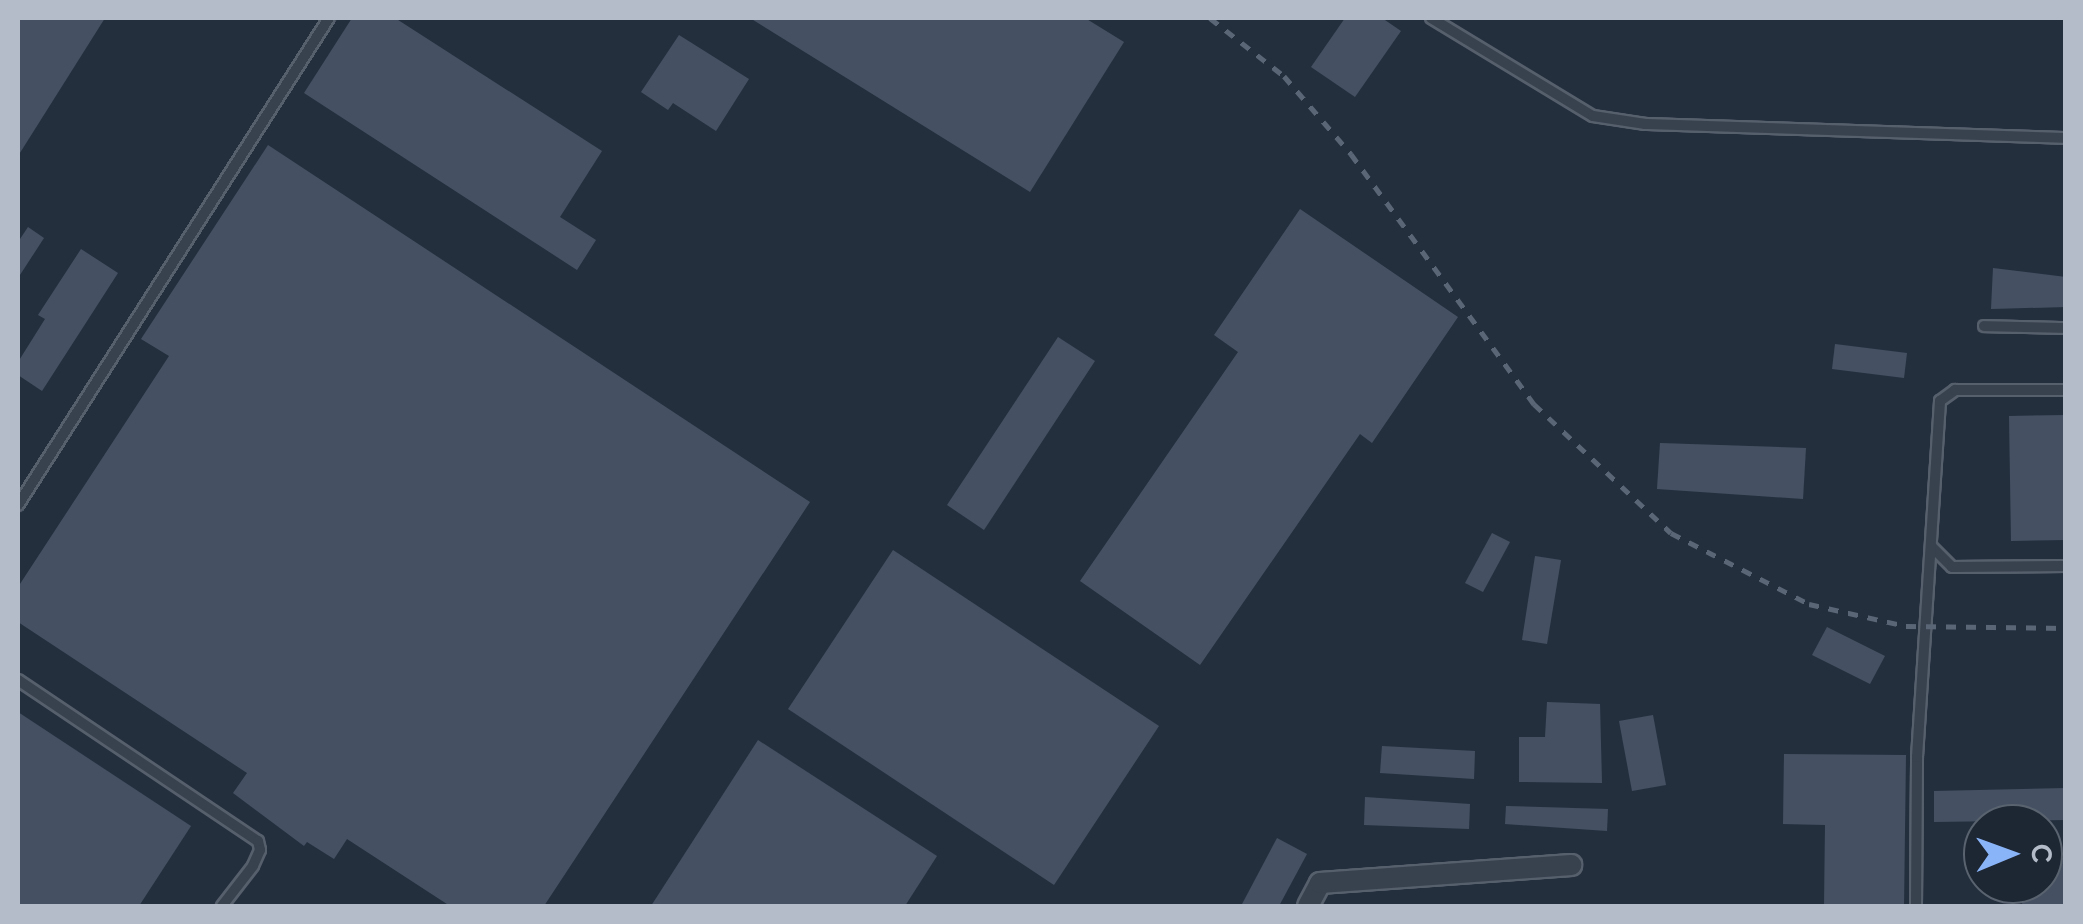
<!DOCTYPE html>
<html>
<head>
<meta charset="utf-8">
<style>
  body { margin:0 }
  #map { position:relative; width:2083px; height:924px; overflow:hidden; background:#242f3e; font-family:Raleway,sans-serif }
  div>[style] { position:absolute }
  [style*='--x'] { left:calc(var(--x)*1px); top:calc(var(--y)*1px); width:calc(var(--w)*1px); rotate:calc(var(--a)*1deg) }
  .building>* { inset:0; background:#455162 }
  .roads { filter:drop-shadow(2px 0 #565f6c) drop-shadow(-2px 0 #565f6c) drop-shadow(0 2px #565f6c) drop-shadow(0 -2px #565f6c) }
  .lane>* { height:10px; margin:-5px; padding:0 5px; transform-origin:5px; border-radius:5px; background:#38414e }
  .street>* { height:20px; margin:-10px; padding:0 10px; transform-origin:10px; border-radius:10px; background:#38414e }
  .rail>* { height:5px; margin-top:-2.5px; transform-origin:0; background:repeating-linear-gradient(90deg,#5a6575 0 10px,transparent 0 20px) }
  span { translate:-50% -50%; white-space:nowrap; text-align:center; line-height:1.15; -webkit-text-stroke:9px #1d2633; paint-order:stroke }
  .frame { position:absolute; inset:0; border:20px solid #b4bcc9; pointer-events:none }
  .north { position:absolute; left:1963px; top:804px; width:100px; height:100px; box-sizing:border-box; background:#1d2633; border:2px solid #59626f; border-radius:50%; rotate:89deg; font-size:28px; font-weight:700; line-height:40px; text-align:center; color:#b4bcc9 }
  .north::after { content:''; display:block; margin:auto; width:35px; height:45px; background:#8ab4f8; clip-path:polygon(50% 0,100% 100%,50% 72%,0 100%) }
</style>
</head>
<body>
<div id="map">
  <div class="building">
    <i style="clip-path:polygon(18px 18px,105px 18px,18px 156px)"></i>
    <i style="clip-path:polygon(352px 18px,395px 18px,602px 151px,560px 217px,596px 240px,577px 270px,304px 93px)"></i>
    <i style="clip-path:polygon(750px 18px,1085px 18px,1124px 42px,1030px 192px)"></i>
    <i style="clip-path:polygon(1345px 18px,1382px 18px,1401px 31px,1355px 97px,1311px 67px)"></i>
    <i style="clip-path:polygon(679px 35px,749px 79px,716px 131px,673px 103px,668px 110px,641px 92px)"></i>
    <i style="clip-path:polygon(268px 145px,810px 502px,544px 906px,450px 906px,347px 839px,334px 859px,307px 842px,304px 846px,233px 793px,247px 773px,18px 622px,18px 587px,169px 356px,141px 339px)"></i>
    <i style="clip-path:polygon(1300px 209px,1458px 317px,1372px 443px,1360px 434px,1200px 665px,1080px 581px,1238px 352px,1214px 335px)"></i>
    <i style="clip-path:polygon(28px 227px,44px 238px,18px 278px,18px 242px)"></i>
    <i style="clip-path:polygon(81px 249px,118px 273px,42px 391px,18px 375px,18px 362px,45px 319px,38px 315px)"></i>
    <i style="clip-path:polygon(1993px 268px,2066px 277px,2066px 307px,1991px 309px)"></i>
    <i style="clip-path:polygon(1058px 337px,1095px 361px,984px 530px,947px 505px)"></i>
    <i style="clip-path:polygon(1835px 344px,1907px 353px,1904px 378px,1832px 369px)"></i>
    <i style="clip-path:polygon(2066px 415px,2066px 540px,2011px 541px,2009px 416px)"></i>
    <i style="clip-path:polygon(1660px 443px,1806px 448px,1803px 499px,1657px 489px)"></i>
    <i style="clip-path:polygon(1492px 533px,1510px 542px,1483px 592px,1465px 583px)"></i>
    <i style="clip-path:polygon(893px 550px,1159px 726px,1054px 885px,788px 709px)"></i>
    <i style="clip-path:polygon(1535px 556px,1561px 560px,1547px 644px,1522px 640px)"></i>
    <i style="clip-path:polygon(1827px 627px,1885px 656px,1870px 684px,1812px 655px)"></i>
    <i style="clip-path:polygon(1547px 702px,1600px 704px,1602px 783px,1519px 782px,1519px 737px,1545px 737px)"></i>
    <i style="clip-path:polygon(18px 712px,191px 826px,139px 906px,18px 906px)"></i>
    <i style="clip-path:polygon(1653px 715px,1666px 785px,1632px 791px,1619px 721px)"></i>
    <i style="clip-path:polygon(758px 740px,937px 856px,905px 906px,651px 906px)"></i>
    <i style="clip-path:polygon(1382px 746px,1475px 751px,1474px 779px,1380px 773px)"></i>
    <i style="clip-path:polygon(1784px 754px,1906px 755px,1904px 906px,1824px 906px,1825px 825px,1783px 824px)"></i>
    <i style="clip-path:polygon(2066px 788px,2066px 820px,1934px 822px,1934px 791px)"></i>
    <i style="clip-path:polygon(1365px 797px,1470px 804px,1469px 829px,1364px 825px)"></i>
    <i style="clip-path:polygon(1506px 806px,1608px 809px,1607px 831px,1505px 824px)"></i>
    <i style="clip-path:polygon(1277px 838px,1307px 854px,1279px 906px,1241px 906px)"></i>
    <i style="clip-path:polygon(2043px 857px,2066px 858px,2066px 906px,2022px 906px,2023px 884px,2043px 884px)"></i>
  </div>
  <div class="roads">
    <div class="lane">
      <i style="--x:1431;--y:18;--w:189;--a:31.2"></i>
      <i style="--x:1593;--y:116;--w:53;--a:8.7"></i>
      <i style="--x:1645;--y:124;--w:421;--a:1.9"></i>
      <i style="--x:1984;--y:326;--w:82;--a:1.4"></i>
      <i style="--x:18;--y:505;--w:578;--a:-57.44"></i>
      <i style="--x:1932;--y:547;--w:28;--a:45"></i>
      <i style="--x:1952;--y:567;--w:114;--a:-0.5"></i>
      <i style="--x:18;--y:680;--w:289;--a:33.9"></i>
      <i style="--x:258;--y:841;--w:9;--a:77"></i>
      <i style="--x:260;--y:850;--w:17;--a:114"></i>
      <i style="--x:253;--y:866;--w:51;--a:127.8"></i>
      <i style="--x:1916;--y:906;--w:149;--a:-89.6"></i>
      <i style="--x:1917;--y:757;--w:357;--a:-86.3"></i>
      <i style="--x:1940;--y:401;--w:19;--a:-36"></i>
      <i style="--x:1955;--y:390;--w:111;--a:0"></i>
    </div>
    <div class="street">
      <i style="--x:1308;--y:906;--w:26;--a:-62"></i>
      <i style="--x:1320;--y:883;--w:252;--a:-4.1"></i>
    </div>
  </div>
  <div class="rail">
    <i style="--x:1210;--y:18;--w:94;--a:38.1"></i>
    <i style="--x:1284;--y:76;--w:103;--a:49.3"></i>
    <i style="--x:1351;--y:154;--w:310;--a:53.8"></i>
    <i style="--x:1534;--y:404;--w:188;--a:43.3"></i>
    <i style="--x:1671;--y:533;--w:155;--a:27.2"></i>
    <i style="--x:1809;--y:604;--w:99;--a:12.8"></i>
    <i style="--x:1906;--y:626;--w:160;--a:0.7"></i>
  </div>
  <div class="frame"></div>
  <div class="north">С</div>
</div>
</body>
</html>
